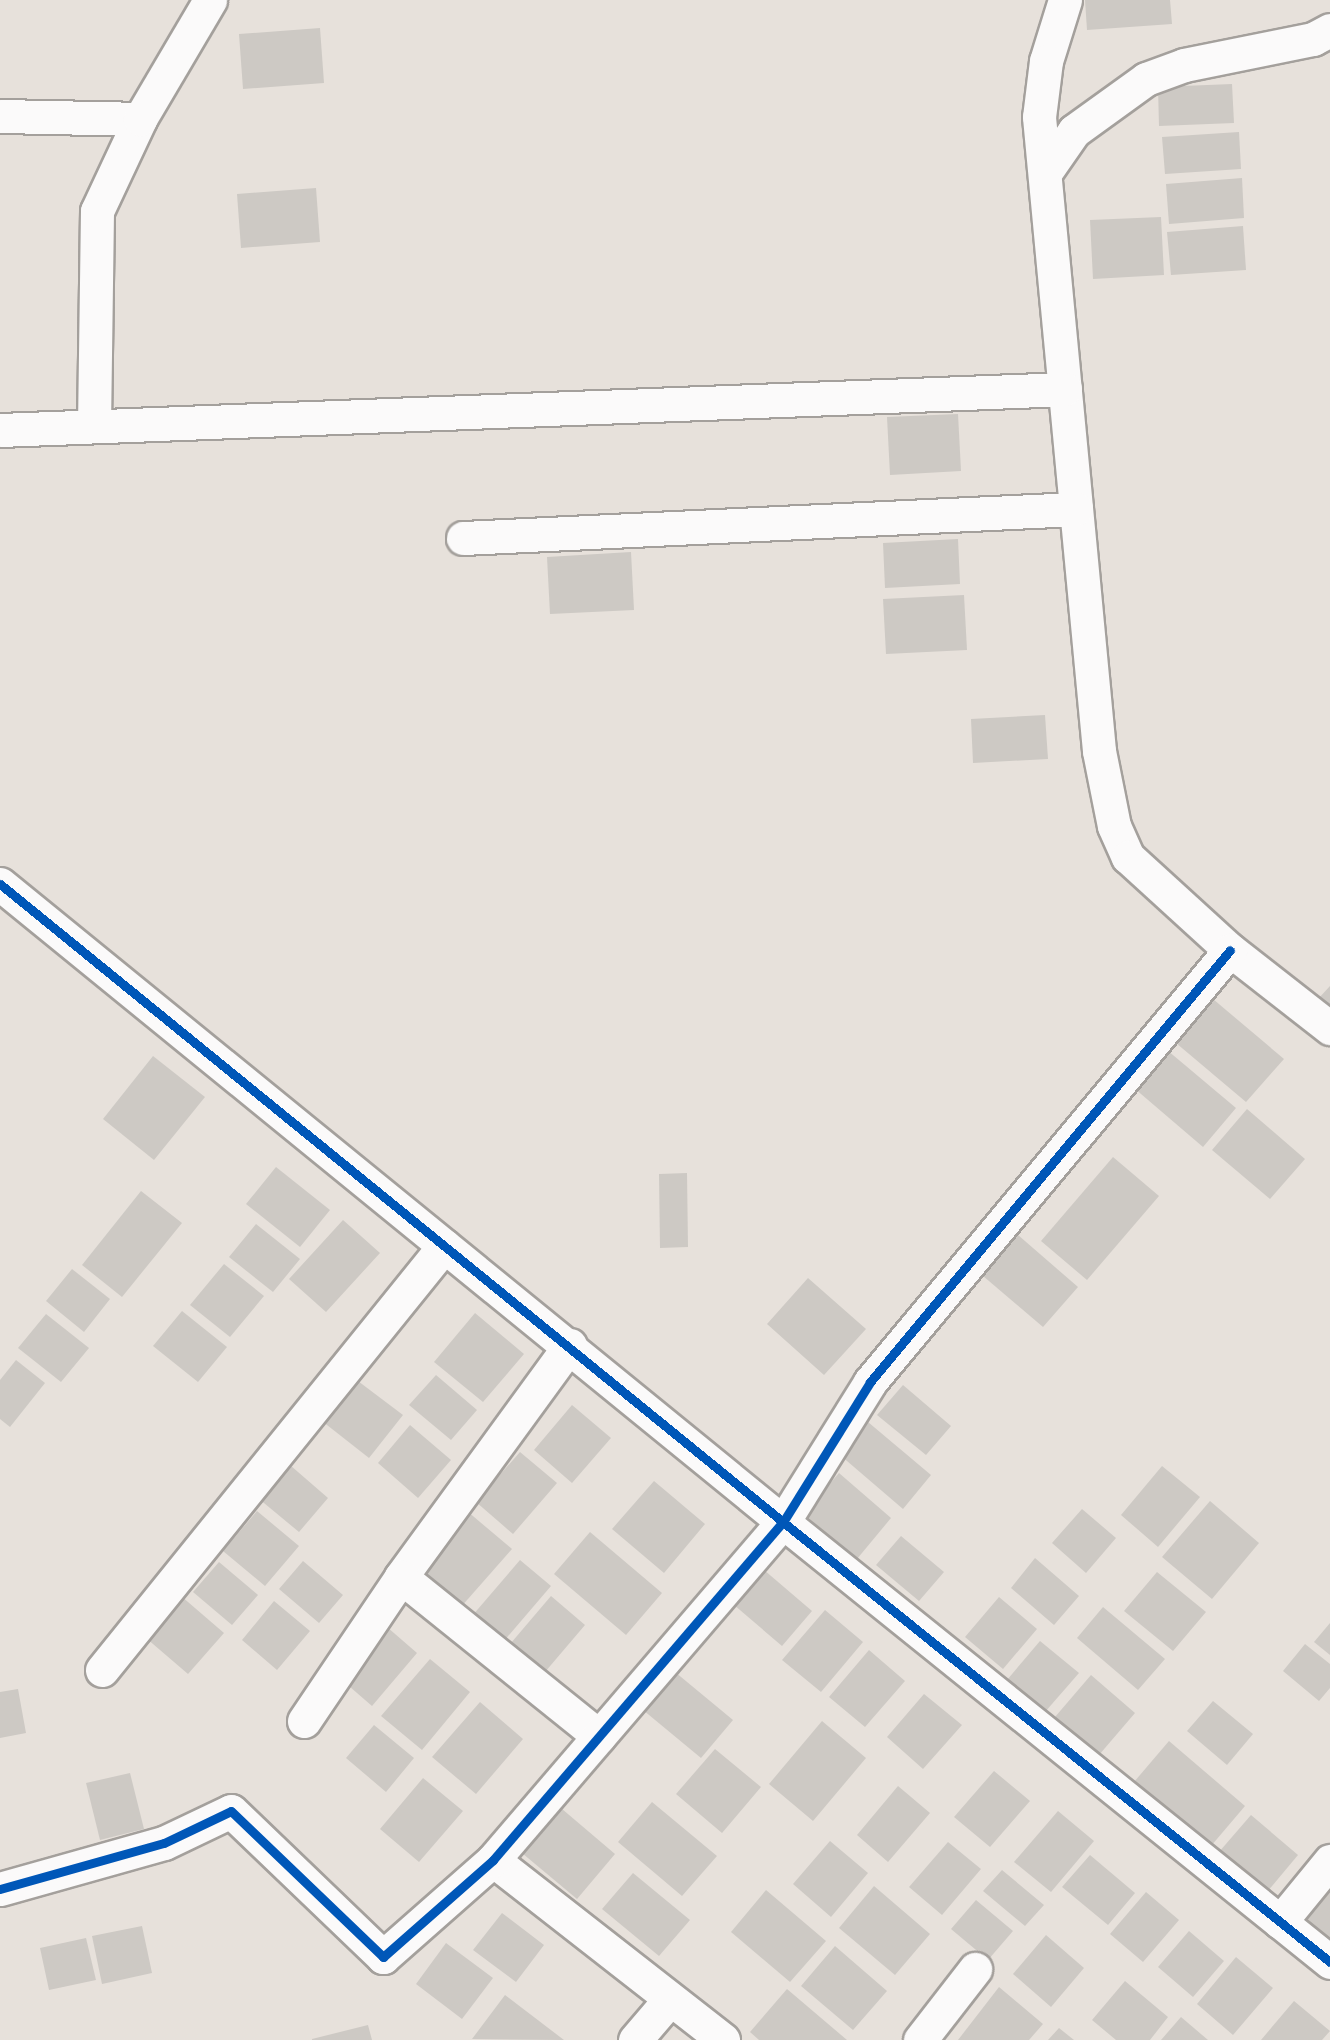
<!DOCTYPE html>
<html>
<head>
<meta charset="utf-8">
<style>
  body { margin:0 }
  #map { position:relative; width:1330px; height:2040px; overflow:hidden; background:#e7e1db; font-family:"Asap Condensed",sans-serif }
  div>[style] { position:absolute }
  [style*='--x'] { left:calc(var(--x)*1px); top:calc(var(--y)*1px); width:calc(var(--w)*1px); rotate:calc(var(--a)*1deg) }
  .building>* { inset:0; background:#cdc9c4 }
  .roads { filter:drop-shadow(2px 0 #a4a09c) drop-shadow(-2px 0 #a4a09c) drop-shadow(0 2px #a4a09c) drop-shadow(0 -2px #a4a09c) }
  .street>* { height:33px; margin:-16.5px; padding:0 16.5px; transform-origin:16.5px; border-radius:16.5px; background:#fbfafa }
  .cycleway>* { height:9px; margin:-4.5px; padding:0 4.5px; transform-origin:4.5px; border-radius:4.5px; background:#0057b8 }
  span { translate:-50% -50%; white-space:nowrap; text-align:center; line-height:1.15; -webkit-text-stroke:5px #ece0d6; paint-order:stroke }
</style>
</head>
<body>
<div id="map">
  <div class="building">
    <i style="clip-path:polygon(1085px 0,1170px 0,1172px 24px,1087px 30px)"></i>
    <i style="clip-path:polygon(320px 28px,324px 83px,243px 89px,239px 34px)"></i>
    <i style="clip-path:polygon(1232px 84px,1234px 123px,1159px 126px,1158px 87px)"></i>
    <i style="clip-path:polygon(1239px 132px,1241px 169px,1165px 174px,1162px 137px)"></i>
    <i style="clip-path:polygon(1242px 178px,1244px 218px,1169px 224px,1166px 184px)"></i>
    <i style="clip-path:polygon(316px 188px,320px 242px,241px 248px,237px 194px)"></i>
    <i style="clip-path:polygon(1161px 217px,1164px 275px,1093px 279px,1090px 220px)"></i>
    <i style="clip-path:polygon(1243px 226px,1246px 270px,1171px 275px,1167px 232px)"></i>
    <i style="clip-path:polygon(958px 414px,961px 471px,890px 475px,887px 417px)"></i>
    <i style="clip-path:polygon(958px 539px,960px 584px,885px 588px,883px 543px)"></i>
    <i style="clip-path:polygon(631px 552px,634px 610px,550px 614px,547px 557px)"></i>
    <i style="clip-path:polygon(964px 595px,967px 650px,886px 654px,883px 599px)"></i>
    <i style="clip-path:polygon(1045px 715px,1048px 759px,973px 763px,971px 719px)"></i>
    <i style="clip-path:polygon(1330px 986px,1330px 1009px,1318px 999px)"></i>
    <i style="clip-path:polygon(1213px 999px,1284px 1059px,1246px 1102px,1176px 1043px)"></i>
    <i style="clip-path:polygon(1167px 1050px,1236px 1108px,1203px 1147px,1134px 1088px)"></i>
    <i style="clip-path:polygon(153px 1056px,205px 1097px,154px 1160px,103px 1119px)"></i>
    <i style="clip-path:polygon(1247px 1109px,1305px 1159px,1270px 1199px,1212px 1150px)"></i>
    <i style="clip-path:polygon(1113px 1157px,1159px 1196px,1087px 1280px,1041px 1241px)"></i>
    <i style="clip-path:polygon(276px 1167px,330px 1210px,300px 1247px,246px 1204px)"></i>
    <i style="clip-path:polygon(687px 1173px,688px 1247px,660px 1248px,659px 1174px)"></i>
    <i style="clip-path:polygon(141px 1191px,182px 1223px,122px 1297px,82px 1265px)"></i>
    <i style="clip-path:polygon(343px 1220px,380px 1253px,326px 1312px,289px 1279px)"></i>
    <i style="clip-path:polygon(256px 1224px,300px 1259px,273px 1292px,229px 1257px)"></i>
    <i style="clip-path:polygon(1011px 1229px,1078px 1287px,1043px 1327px,976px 1270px)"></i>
    <i style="clip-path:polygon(224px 1264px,264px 1296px,230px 1337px,190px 1305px)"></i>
    <i style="clip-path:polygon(72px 1269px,110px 1299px,84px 1332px,46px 1301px)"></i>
    <i style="clip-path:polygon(808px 1278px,866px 1329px,824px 1375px,767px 1324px)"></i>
    <i style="clip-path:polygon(182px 1311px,227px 1347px,198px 1382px,153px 1346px)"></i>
    <i style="clip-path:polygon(475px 1313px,524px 1354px,483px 1402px,434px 1362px)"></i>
    <i style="clip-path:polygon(46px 1314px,89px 1348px,61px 1382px,18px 1348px)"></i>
    <i style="clip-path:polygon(16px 1360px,45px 1383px,10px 1427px,0 1419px,0 1380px)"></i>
    <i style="clip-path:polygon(346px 1372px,403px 1415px,369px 1458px,313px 1414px)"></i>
    <i style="clip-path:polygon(436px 1375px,477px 1410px,451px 1440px,409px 1405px)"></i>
    <i style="clip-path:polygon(903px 1385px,951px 1426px,926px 1455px,877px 1415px)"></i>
    <i style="clip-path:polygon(572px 1405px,611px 1438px,572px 1483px,534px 1450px)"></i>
    <i style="clip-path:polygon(868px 1422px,931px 1475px,903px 1509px,840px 1455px)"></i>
    <i style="clip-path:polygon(410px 1425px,451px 1460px,418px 1498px,378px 1463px)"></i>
    <i style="clip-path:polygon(520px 1452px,557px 1483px,513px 1534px,476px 1502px)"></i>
    <i style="clip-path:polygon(283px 1459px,328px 1498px,299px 1532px,253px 1494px)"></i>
    <i style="clip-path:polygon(1162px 1466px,1200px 1497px,1158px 1547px,1121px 1515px)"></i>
    <i style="clip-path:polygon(839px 1473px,891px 1518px,857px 1559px,804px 1514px)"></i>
    <i style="clip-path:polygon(654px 1481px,705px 1524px,664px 1573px,612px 1529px)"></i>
    <i style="clip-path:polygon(1210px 1501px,1259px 1543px,1212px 1599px,1162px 1557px)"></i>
    <i style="clip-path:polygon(1082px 1509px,1116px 1538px,1086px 1573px,1052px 1543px)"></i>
    <i style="clip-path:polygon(257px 1511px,299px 1546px,265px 1586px,223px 1551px)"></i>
    <i style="clip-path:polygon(467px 1511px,512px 1549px,453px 1616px,409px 1579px)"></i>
    <i style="clip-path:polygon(590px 1532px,662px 1593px,626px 1635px,554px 1574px)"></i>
    <i style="clip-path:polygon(901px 1536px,944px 1572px,919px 1601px,876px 1565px)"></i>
    <i style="clip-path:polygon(1035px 1558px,1079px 1596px,1054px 1625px,1011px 1588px)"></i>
    <i style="clip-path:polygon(520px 1560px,551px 1586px,503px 1642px,472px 1616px)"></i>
    <i style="clip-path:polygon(303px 1561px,343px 1595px,319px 1623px,279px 1589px)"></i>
    <i style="clip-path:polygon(219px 1562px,258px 1595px,232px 1625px,193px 1592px)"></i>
    <i style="clip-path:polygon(757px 1564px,812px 1611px,782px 1646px,727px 1599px)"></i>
    <i style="clip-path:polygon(1157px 1572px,1206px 1612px,1173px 1651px,1124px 1611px)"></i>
    <i style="clip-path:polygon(181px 1596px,224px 1633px,188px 1674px,146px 1638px)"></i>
    <i style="clip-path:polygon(551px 1596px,585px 1625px,545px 1672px,511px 1643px)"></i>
    <i style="clip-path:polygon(999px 1597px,1037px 1629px,1003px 1669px,965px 1637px)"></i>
    <i style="clip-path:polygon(274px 1601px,310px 1631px,277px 1670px,242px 1640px)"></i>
    <i style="clip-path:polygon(1103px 1607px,1165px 1659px,1138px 1690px,1077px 1638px)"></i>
    <i style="clip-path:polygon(825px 1610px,863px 1642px,821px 1692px,782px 1660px)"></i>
    <i style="clip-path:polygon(1330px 1623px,1330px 1655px,1314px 1642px)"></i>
    <i style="clip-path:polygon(387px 1627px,417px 1653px,372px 1706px,342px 1680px)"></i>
    <i style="clip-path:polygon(1040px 1641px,1079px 1673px,1045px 1712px,1007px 1680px)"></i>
    <i style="clip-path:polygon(1305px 1644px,1330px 1664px,1330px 1688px,1319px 1701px,1283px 1671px)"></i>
    <i style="clip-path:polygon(869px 1650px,905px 1681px,865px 1727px,829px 1697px)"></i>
    <i style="clip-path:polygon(430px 1659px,470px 1692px,422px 1750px,381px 1716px)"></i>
    <i style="clip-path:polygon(675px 1672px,733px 1720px,701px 1758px,643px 1710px)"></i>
    <i style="clip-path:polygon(1091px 1675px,1135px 1713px,1099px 1755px,1055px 1717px)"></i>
    <i style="clip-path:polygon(18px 1689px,26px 1733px,0 1738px,0 1692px)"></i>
    <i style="clip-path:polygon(924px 1694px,962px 1725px,923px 1769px,887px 1737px)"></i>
    <i style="clip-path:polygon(1213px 1701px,1253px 1734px,1227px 1765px,1187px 1731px)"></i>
    <i style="clip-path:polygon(480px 1702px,523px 1739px,476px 1794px,432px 1757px)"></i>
    <i style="clip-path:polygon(822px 1721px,866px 1758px,813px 1821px,769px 1784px)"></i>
    <i style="clip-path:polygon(374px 1725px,414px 1758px,386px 1792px,346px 1758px)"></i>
    <i style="clip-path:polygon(1169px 1741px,1245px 1806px,1211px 1846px,1134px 1782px)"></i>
    <i style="clip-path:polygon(715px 1749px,761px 1787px,722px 1833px,676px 1794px)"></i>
    <i style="clip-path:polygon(994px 1771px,1030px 1801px,990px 1847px,954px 1817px)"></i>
    <i style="clip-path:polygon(130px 1773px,144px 1829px,100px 1840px,86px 1783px)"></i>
    <i style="clip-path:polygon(423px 1778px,463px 1811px,419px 1862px,380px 1829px)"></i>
    <i style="clip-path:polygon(898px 1786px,930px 1813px,888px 1862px,857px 1835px)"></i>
    <i style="clip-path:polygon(652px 1802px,717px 1856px,682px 1896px,618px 1842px)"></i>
    <i style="clip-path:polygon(555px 1803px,615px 1854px,577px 1899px,516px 1848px)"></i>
    <i style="clip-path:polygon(1058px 1811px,1094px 1841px,1051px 1892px,1014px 1862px)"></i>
    <i style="clip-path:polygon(1251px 1815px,1298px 1855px,1267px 1892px,1219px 1852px)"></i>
    <i style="clip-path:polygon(830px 1841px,868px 1873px,831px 1917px,793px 1884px)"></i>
    <i style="clip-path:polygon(948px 1842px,981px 1869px,942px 1915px,909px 1887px)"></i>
    <i style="clip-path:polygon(1090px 1855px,1135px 1893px,1108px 1925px,1062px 1887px)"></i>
    <i style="clip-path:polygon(1002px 1870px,1044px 1905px,1025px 1926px,983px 1891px)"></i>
    <i style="clip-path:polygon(633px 1873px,690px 1920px,659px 1956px,602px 1909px)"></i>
    <i style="clip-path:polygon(874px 1886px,930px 1934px,895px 1975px,839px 1928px)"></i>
    <i style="clip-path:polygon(1330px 1888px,1330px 1946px,1301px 1921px)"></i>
    <i style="clip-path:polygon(766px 1890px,826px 1941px,790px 1982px,731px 1932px)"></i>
    <i style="clip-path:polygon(1146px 1892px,1179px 1920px,1143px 1962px,1110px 1934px)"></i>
    <i style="clip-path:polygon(976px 1900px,1013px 1931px,988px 1960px,951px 1929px)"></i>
    <i style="clip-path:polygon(502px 1913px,544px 1945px,516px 1982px,473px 1950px)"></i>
    <i style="clip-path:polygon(142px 1926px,152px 1973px,102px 1984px,92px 1936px)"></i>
    <i style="clip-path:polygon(1189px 1931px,1224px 1961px,1193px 1997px,1158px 1967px)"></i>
    <i style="clip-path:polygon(1046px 1935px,1084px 1968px,1051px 2007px,1013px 1974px)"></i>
    <i style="clip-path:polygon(86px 1938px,96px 1980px,49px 1990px,40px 1948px)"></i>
    <i style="clip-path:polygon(446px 1943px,493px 1978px,462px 2019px,416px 1984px)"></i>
    <i style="clip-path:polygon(835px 1946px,887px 1991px,853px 2030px,801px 1986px)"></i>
    <i style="clip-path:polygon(1236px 1957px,1273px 1988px,1233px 2035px,1197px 2004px)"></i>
    <i style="clip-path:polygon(1125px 1981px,1168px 2017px,1150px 2040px,1116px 2040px,1092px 2020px)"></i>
    <i style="clip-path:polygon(999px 1987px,1043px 2024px,1029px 2040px,958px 2040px)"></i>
    <i style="clip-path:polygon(787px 1989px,847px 2040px,759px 2040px,750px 2032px)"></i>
    <i style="clip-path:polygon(505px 1995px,564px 2040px,472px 2039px)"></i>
    <i style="clip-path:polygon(1294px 2001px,1330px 2031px,1322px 2040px,1261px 2040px)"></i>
    <i style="clip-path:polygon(1181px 2017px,1208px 2040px,1161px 2040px)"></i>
    <i style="clip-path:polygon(368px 2025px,372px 2040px,312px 2040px,312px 2039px)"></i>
    <i style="clip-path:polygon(1059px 2028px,1074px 2040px,1048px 2040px)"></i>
  </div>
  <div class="roads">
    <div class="street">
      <i style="--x:1065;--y:0;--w:64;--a:107.3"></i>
      <i style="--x:1046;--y:61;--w:56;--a:97.1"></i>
      <i style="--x:1039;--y:117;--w:637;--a:84.59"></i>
      <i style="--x:1099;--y:751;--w:76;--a:78.7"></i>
      <i style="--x:1114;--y:826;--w:34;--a:66"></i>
      <i style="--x:1128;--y:857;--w:138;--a:42.4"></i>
      <i style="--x:1230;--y:950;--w:127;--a:38"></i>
      <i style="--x:0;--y:116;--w:140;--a:1.2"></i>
      <i style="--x:1045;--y:173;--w:51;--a:-55.4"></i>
      <i style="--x:1074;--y:131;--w:89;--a:-35.8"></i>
      <i style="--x:1146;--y:79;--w:40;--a:-20.2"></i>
      <i style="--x:1184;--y:65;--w:132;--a:-11.4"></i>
      <i style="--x:1313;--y:39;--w:19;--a:-28"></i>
      <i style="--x:94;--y:426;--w:215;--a:-89.2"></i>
      <i style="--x:97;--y:211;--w:102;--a:-64.9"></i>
      <i style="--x:140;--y:119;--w:138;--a:-59.5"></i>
      <i style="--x:0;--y:430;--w:1066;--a:-2.2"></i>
      <i style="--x:463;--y:538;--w:614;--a:-2.71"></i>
      <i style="--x:0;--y:884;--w:1010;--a:39.17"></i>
      <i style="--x:783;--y:1522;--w:165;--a:-58.1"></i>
      <i style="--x:870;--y:1382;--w:562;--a:-50.19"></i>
      <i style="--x:570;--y:1345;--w:287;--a:126.1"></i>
      <i style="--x:401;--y:1577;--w:254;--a:38.8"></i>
      <i style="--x:102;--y:1670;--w:545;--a:-51.11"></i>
      <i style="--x:304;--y:1721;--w:174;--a:-56"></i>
      <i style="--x:493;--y:1860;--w:292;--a:38"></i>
      <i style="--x:0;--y:1889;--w:170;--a:-15.7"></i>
      <i style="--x:164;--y:1843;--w:74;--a:-25.5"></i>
      <i style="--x:231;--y:1811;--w:211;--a:43.8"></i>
      <i style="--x:383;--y:1957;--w:147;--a:-41.4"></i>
      <i style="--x:493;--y:1860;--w:445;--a:-49.4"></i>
      <i style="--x:783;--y:1522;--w:702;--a:38.81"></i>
      <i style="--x:1280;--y:1922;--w:79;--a:-50.7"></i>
      <i style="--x:635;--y:2040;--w:54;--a:-49.5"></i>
      <i style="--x:920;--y:2040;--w:90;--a:-52.2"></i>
    </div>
  </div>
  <div class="cycleway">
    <i style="--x:0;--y:884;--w:1010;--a:39.17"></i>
    <i style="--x:783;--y:1522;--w:165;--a:-58.1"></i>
    <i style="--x:870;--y:1382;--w:562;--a:-50.19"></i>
    <i style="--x:0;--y:1889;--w:170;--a:-15.7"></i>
    <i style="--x:164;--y:1843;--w:74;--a:-25.5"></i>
    <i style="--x:231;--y:1811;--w:211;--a:43.8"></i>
    <i style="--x:383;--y:1957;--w:147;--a:-41.4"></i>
    <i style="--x:493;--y:1860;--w:445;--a:-49.4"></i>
    <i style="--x:783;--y:1522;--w:702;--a:38.81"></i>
  </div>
</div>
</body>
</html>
